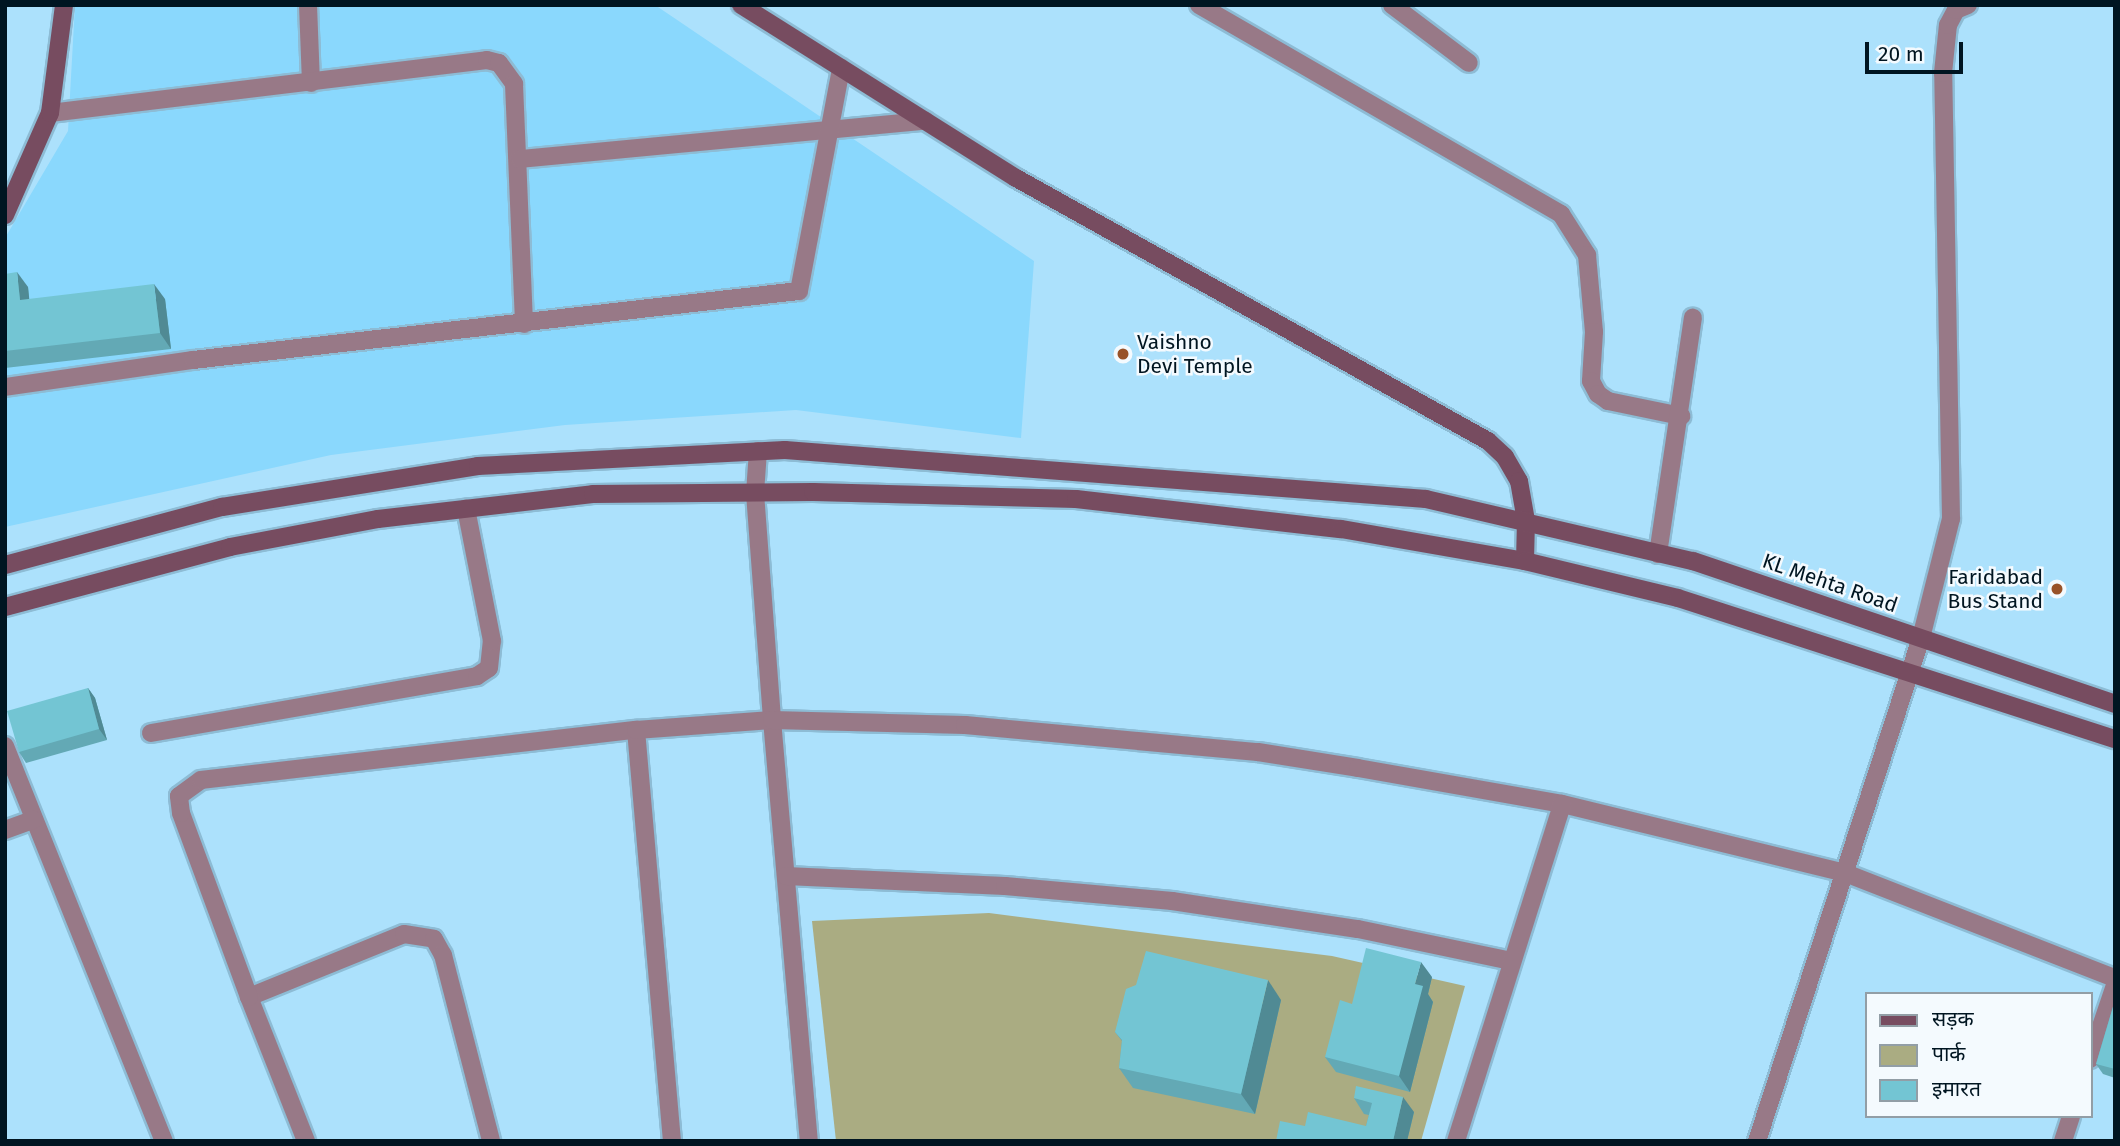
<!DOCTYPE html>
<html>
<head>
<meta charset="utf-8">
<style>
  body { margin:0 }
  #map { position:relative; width:2120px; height:1146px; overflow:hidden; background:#ace1fc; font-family:"Fira Sans","Noto Sans Devanagari",sans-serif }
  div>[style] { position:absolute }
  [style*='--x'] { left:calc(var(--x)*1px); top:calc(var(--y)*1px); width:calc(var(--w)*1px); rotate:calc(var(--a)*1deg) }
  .built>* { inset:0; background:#8ad8fd }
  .green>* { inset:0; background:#aaac82 }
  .roads { filter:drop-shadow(2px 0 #8dbcd5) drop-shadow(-2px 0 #8dbcd5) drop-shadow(0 2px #8dbcd5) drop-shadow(0 -2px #8dbcd5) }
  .lane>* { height:18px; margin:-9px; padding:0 9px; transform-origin:9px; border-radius:9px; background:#987987 }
  .street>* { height:18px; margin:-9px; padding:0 9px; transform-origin:9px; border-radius:9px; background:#987987 }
  .secondary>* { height:18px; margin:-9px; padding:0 9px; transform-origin:9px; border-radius:9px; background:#774c60 }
  .wall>* { inset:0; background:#63a9b5 }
  .shaded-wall>* { inset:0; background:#508a94 }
  .building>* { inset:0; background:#73c5d3 }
  .dots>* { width:19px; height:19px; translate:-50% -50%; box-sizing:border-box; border:4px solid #f4fafe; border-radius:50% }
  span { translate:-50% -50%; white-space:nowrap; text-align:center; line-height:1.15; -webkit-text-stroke:5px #f4fafe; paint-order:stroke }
  .poi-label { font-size:21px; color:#001521 }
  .left { translate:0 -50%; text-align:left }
  .right { translate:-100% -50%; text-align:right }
  .street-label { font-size:21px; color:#001521 }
  .frame { position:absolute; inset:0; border:7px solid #001521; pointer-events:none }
  .legend { position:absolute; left:1865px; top:992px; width:228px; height:126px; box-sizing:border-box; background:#f4fafe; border:2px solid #929ea6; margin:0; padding:9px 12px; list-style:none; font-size:21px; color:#001521 }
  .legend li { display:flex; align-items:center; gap:14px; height:35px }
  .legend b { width:35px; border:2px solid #929ea6 }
  .scale { position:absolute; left:1865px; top:42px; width:98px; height:32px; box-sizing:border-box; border:4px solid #001521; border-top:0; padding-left:9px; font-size:21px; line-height:24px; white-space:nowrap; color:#001521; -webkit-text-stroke:5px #f4fafe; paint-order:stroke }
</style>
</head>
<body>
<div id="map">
  <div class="built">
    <i style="clip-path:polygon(75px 5px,655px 5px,1034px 261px,1021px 438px,796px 410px,565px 425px,331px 455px,5px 527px,5px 238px,68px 131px)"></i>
  </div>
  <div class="green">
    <i style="clip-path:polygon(989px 913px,1332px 956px,1465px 986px,1421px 1141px,836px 1141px,812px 921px)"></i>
  </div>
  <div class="roads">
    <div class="lane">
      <i style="--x:308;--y:5;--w:78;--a:87.8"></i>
      <i style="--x:1199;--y:5;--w:418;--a:30"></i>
      <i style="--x:1561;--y:214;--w:49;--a:57.6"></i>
      <i style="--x:1587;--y:255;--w:77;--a:84.8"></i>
      <i style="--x:1594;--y:332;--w:49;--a:93.5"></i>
      <i style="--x:1591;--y:381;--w:15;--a:62"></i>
      <i style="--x:1598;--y:394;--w:12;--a:35"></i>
      <i style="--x:1608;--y:401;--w:75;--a:11.6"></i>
      <i style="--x:1392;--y:5;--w:96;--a:37"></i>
      <i style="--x:50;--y:113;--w:440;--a:-6.9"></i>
      <i style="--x:487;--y:60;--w:12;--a:14"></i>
      <i style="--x:499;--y:63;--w:26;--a:54"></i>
      <i style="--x:514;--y:84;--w:240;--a:87.6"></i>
      <i style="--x:520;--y:159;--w:407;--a:-5.4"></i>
      <i style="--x:5;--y:387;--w:190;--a:-8.2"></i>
      <i style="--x:193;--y:360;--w:610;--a:-6.5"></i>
      <i style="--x:799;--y:291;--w:227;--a:-79.3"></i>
      <i style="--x:1658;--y:554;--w:239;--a:-81.6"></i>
      <i style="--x:1921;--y:638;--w:123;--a:-75.9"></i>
      <i style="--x:1951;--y:519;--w:446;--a:-91"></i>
      <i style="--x:1943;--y:73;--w:48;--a:-84.1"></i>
      <i style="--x:1948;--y:25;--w:17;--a:-62"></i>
      <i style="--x:1956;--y:10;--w:13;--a:-23"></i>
    </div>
    <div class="street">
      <i style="--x:758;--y:451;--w:42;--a:94.1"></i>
      <i style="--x:755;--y:493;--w:228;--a:85.7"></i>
      <i style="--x:772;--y:720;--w:423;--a:85"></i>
      <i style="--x:636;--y:730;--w:413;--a:85"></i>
      <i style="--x:151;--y:733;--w:331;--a:-9.9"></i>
      <i style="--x:477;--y:676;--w:14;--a:-34"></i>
      <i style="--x:489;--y:668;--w:27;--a:-84"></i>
      <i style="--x:492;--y:641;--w:135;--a:-101.1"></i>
      <i style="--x:5;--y:746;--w:426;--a:68.1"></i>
      <i style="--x:5;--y:830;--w:30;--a:-20"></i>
      <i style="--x:786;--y:876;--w:219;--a:2.6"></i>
      <i style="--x:1005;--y:886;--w:168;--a:5.1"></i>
      <i style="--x:1172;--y:901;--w:188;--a:8.6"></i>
      <i style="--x:1358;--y:929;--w:156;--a:11.8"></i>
      <i style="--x:249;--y:997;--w:167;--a:-22.1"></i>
      <i style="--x:404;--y:934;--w:30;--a:9"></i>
      <i style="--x:434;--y:939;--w:18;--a:61"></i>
      <i style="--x:443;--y:955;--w:192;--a:75.5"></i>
      <i style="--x:2090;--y:1059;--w:78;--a:-71.3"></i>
      <i style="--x:306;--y:1141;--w:155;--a:-111.6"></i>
      <i style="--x:249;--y:997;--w:196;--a:-110.3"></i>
      <i style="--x:181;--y:813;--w:17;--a:-97"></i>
      <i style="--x:179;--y:796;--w:27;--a:-36"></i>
      <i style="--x:201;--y:780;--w:438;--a:-6.6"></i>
      <i style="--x:636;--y:730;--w:136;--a:-4.2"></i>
      <i style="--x:772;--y:720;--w:193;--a:1.5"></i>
      <i style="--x:965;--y:725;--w:294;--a:5.3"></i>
      <i style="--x:1258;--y:752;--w:101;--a:9.1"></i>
      <i style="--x:1358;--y:768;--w:207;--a:10"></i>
      <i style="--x:1562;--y:804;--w:291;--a:13.7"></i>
      <i style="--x:1845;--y:873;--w:290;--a:21.3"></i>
      <i style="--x:1456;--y:1141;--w:353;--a:-72.5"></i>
      <i style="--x:1757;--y:1141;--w:529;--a:-71.94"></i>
      <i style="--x:2063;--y:1141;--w:26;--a:-72"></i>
    </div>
    <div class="secondary">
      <i style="--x:741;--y:5;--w:325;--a:32.2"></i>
      <i style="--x:1016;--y:178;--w:540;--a:29.13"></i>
      <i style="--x:1488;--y:441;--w:23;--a:43"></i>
      <i style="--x:1505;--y:457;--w:28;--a:60"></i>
      <i style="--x:1519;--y:481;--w:40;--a:80"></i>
      <i style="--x:1526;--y:520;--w:41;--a:91.4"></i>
      <i style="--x:5;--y:215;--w:111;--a:-66.2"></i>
      <i style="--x:50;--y:113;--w:109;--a:-82.6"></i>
      <i style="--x:5;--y:565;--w:225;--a:-15"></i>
      <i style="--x:222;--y:507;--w:259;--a:-9.1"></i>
      <i style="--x:478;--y:466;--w:307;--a:-3"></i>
      <i style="--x:785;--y:450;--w:643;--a:4.37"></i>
      <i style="--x:1426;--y:499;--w:274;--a:13.1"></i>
      <i style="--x:1693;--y:561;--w:446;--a:18.7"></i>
      <i style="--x:5;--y:607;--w:233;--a:-14.9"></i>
      <i style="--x:230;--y:547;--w:151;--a:-10.7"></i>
      <i style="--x:378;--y:519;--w:216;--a:-6.6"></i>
      <i style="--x:593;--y:494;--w:220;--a:-0.5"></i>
      <i style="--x:813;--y:492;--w:263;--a:1.5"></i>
      <i style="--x:1076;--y:499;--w:267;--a:6.5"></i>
      <i style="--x:1341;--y:529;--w:187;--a:9.9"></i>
      <i style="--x:1525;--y:561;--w:157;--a:13.6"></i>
      <i style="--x:1678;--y:598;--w:459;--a:17.9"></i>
    </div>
  </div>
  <div class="wall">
    <i style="clip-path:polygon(5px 274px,28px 287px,29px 299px,165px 299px,171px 349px,5px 368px)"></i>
    <i style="clip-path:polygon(88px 688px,95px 698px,107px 740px,26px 763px,19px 752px)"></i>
    <i style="clip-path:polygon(1432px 977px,1428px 994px,1433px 1002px,1410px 1092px,1336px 1072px,1325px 1057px,1352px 1004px)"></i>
    <i style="clip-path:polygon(1281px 1000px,1255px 1114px,1133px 1088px,1119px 1068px,1122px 1041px,1115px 1032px)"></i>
    <i style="clip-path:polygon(2115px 1000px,2115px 1078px,2103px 1074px,2096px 1064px)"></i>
    <i style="clip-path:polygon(1354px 1098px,1414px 1112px,1407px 1141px,1305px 1126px,1366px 1126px,1369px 1115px,1364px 1114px)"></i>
  </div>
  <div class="shaded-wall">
    <i style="clip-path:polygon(17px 272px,28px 287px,31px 316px,20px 300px)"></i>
    <i style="clip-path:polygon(154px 284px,165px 299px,171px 349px,160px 333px)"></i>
    <i style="clip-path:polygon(88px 688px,95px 698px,107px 740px,99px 729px)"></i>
    <i style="clip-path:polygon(1421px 962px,1432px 977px,1428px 994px,1433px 1002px,1410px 1092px,1399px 1076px,1415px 984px)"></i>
    <i style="clip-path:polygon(1268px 980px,1281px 1000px,1255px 1114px,1241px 1094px)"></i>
    <i style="clip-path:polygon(1403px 1097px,1414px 1112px,1407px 1141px,1393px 1141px)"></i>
  </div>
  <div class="building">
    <i style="clip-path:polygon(17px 272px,20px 300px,154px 284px,160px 333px,5px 351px,5px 274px)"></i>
    <i style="clip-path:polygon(88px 688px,99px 729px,19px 752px,7px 711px)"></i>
    <i style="clip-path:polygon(1366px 948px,1421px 962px,1415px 984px,1423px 986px,1399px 1076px,1325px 1057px,1340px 1000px,1352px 1004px)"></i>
    <i style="clip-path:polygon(1146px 951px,1268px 980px,1241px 1094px,1119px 1068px,1122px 1040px,1115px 1032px,1126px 989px,1136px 985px)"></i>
    <i style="clip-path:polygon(2115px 1000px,2115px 1069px,2096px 1064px)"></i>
    <i style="clip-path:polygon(1356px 1086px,1403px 1097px,1393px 1141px,1276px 1141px,1280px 1121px,1305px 1126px,1308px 1112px,1366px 1126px,1372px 1103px,1354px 1098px)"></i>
  </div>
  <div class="dots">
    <i style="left:1123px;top:354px;background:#985228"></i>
    <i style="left:2057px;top:589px;background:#985228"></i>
  </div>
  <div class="poi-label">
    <span class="left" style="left:1137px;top:354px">Vaishno<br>Devi Temple</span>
    <span class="right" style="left:2043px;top:589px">Faridabad<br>Bus Stand</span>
  </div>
  <div class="street-label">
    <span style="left:1830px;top:583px;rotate:19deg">KL Mehta Road</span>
  </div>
  <div class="frame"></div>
  <ul class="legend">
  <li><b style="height:9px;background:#774c60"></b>सड़क</li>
  <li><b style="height:19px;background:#aaac82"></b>पार्क</li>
  <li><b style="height:19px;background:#73c5d3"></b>इमारत</li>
  </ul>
  <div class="scale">20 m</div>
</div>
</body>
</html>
